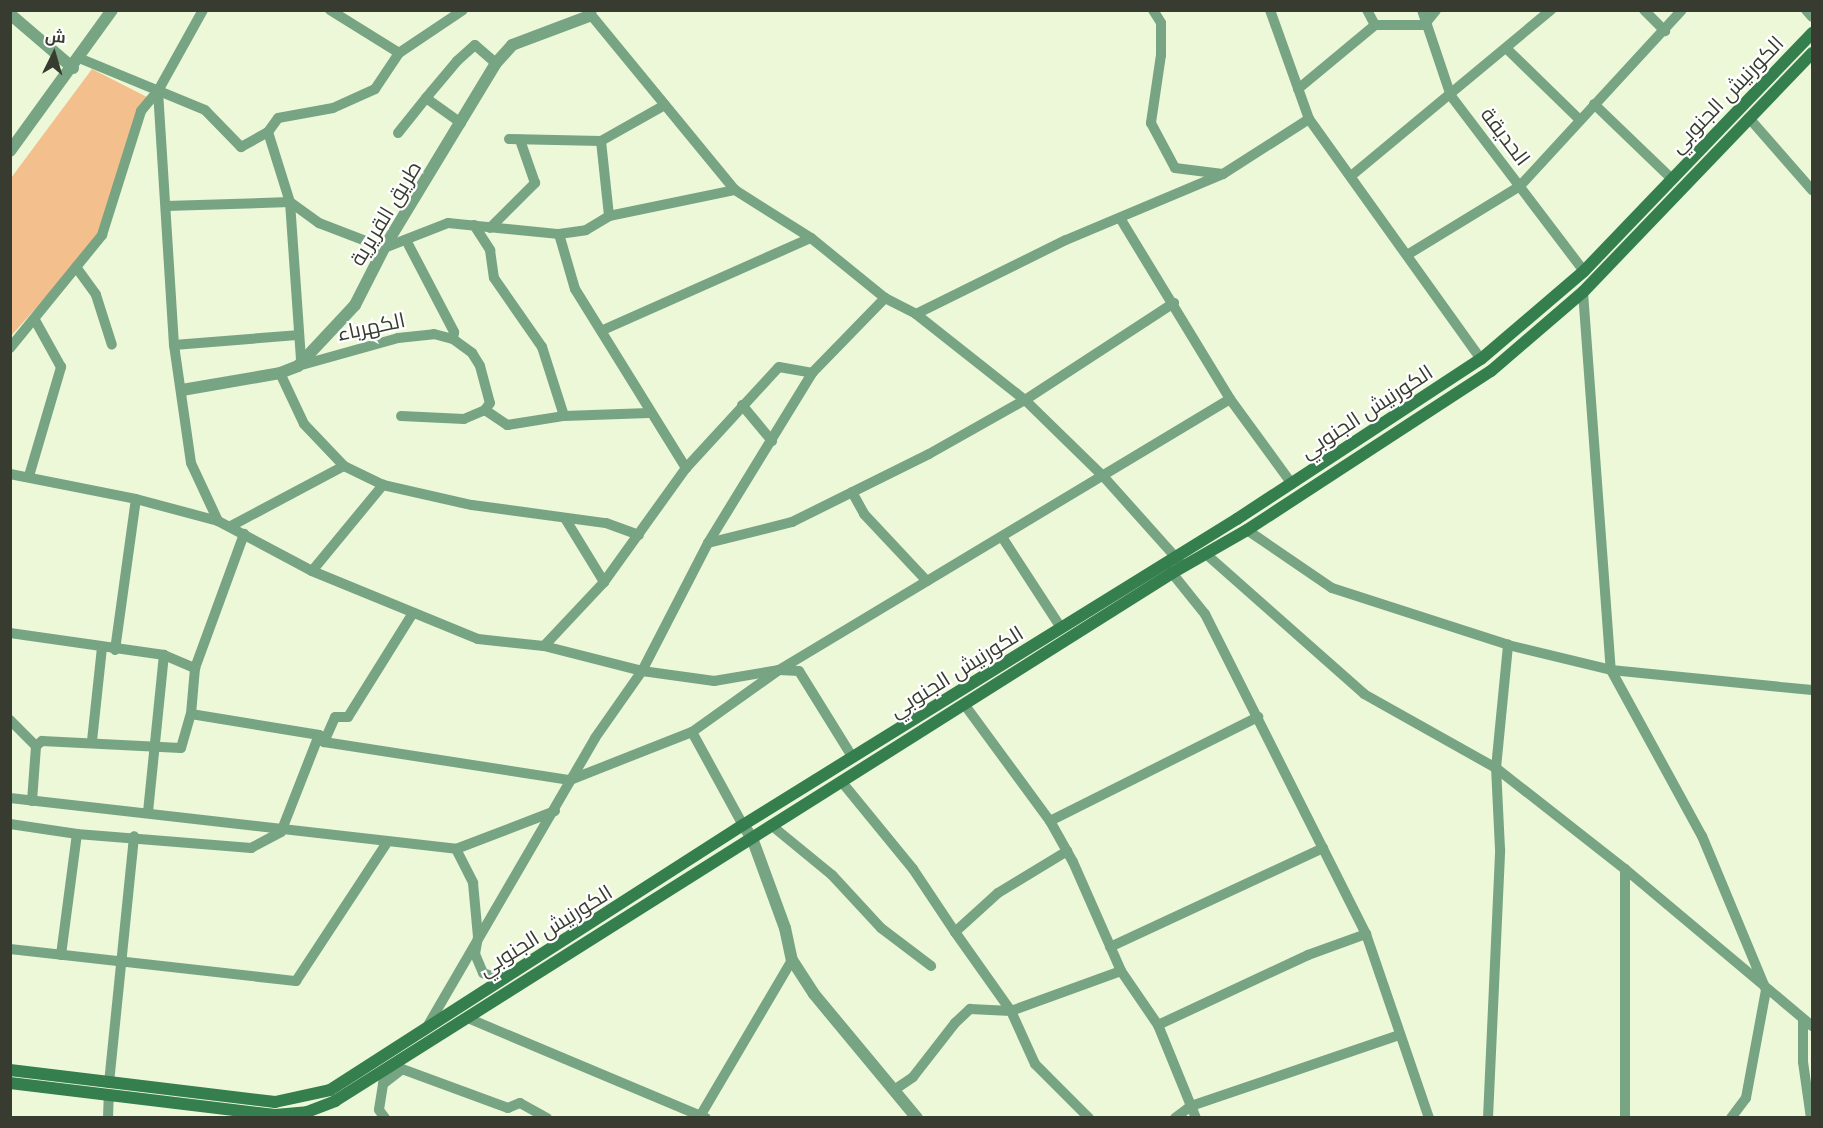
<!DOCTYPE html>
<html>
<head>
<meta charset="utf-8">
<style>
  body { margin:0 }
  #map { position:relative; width:1823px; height:1128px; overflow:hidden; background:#edf8d8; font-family:"Open Sans",Cairo,sans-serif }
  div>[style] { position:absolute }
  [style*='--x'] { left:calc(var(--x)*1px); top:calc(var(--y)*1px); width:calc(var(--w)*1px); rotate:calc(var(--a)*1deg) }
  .green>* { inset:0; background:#f3c08d }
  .minor>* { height:10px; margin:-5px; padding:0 5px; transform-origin:5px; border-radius:5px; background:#77a483 }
  .tertiary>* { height:12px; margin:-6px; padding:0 6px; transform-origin:6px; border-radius:6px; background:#77a483 }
  .secondary>* { height:12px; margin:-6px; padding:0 6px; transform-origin:6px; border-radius:6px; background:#357e4e }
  span { translate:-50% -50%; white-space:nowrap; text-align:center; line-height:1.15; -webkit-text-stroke:4.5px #fff; paint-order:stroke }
  .street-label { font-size:21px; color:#383c30 }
  .frame { position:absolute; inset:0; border:12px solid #383c30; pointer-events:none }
  .north { position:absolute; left:24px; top:24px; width:60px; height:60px; -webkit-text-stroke:4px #fff; paint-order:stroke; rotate:5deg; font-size:16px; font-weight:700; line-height:24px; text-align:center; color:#383c30 }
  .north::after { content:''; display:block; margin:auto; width:21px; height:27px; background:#383c30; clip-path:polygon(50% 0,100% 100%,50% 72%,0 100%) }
</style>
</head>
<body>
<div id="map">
  <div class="green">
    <i style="clip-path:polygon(92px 69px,147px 97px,94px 243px,11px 336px,11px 178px)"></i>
  </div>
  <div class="minor">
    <i style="--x:203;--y:10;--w:93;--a:119.1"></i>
    <i style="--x:158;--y:91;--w:255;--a:86.4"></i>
    <i style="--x:174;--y:345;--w:119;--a:81.8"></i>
    <i style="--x:191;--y:463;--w:64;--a:65"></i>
    <i style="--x:330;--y:10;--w:81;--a:31.9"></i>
    <i style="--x:587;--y:10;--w:233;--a:50.6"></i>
    <i style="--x:735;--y:190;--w:90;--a:32.3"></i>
    <i style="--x:811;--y:238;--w:95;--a:39"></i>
    <i style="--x:885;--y:298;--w:35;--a:27"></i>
    <i style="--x:916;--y:314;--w:139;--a:38.3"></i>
    <i style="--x:1025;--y:400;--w:109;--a:44.3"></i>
    <i style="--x:1103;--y:476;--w:114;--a:48.2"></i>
    <i style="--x:1153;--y:10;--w:15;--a:58"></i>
    <i style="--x:1161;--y:23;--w:32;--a:90"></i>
    <i style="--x:1161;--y:55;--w:69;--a:98.4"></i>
    <i style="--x:1151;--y:123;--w:51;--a:61.9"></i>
    <i style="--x:1175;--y:168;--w:48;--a:7.1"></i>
    <i style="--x:1270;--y:10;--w:116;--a:70.3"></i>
    <i style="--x:1309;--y:119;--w:295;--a:54.4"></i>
    <i style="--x:1367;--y:10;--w:17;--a:62"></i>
    <i style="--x:1422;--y:10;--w:91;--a:71.4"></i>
    <i style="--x:1451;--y:96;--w:220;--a:52.8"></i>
    <i style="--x:1644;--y:10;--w:30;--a:45"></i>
    <i style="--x:1806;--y:10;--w:9;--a:49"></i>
    <i style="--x:1508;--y:50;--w:100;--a:44.2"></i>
    <i style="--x:79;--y:58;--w:136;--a:22.4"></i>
    <i style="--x:205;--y:110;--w:52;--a:45.8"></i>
    <i style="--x:241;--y:147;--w:31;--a:-29"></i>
    <i style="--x:268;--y:132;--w:17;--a:-54"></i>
    <i style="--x:278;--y:118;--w:56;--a:-10.3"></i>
    <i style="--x:333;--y:108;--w:46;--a:-24.3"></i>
    <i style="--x:375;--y:89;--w:43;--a:-56.3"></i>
    <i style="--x:399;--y:53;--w:77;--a:-33.9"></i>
    <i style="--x:1298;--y:89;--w:100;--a:-39.7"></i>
    <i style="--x:1375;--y:25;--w:49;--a:0"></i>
    <i style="--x:1424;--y:25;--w:19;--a:-51"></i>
    <i style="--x:1594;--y:104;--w:108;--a:43.9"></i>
    <i style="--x:1749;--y:118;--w:96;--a:48.8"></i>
    <i style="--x:461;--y:123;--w:43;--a:-144.5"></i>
    <i style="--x:426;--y:98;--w:48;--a:-50"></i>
    <i style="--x:457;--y:61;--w:24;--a:-42"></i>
    <i style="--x:475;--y:45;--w:28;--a:41"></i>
    <i style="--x:268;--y:132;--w:73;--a:72.6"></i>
    <i style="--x:290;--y:202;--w:159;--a:86"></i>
    <i style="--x:398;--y:133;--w:45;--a:-51.3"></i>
    <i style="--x:509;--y:139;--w:92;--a:1.2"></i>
    <i style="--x:601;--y:141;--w:73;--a:-29.4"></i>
    <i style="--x:601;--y:141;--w:75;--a:83.9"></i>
    <i style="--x:1351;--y:176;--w:260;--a:-39.7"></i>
    <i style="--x:166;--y:206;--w:124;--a:-1.8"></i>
    <i style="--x:290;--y:202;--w:36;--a:36"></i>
    <i style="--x:319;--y:223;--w:70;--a:21"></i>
    <i style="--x:384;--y:248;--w:69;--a:-21.3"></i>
    <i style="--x:448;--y:223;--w:112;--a:5.7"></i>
    <i style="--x:559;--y:234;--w:27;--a:-8"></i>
    <i style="--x:586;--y:230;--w:27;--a:-31"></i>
    <i style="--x:609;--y:216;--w:129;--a:-11.7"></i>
    <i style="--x:1120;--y:218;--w:212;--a:58.7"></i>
    <i style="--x:1230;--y:399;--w:105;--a:53.9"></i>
    <i style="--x:474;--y:225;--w:30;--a:57"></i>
    <i style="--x:490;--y:250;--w:28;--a:82"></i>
    <i style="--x:494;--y:278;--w:84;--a:55.2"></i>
    <i style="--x:542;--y:347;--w:72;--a:72.3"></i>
    <i style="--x:490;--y:228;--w:64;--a:-45"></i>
    <i style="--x:535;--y:183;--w:46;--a:-109.2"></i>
    <i style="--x:559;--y:234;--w:57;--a:73.8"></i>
    <i style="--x:575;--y:289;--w:211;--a:58.2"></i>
    <i style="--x:406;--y:240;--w:104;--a:62.4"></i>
    <i style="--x:454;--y:332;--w:7;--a:98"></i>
    <i style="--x:1407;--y:255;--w:132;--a:-31.4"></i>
    <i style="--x:1520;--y:186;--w:239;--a:-47.4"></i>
    <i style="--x:76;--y:267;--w:34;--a:54"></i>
    <i style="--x:96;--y:295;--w:52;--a:72.3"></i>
    <i style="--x:1583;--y:292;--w:379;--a:85.8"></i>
    <i style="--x:1611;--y:670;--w:189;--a:61.3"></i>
    <i style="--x:1702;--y:836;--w:167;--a:67.4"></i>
    <i style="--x:1766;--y:990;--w:110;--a:100.5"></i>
    <i style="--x:1746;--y:1098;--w:25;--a:127"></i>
    <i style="--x:916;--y:314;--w:167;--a:-26.3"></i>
    <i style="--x:1066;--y:240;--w:170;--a:-22.8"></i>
    <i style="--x:1223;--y:174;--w:102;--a:-32.6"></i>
    <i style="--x:603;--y:330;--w:227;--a:-23.9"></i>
    <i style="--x:174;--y:345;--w:123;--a:-4.6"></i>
    <i style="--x:10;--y:348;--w:146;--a:-50.8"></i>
    <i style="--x:102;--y:235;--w:130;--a:-72.5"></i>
    <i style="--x:141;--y:111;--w:26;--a:-50"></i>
    <i style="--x:298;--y:366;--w:104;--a:-15.6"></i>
    <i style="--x:398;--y:338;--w:36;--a:-6"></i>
    <i style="--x:434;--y:334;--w:20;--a:15"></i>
    <i style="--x:453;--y:339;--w:24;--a:36"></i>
    <i style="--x:472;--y:353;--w:15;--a:58"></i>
    <i style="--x:480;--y:366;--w:38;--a:75"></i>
    <i style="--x:490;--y:403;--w:9;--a:126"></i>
    <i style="--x:485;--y:410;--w:23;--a:157"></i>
    <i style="--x:464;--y:419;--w:63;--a:-177.3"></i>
    <i style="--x:280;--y:373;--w:56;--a:64.8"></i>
    <i style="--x:304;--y:424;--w:58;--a:46.4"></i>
    <i style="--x:344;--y:466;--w:43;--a:26"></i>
    <i style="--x:383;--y:485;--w:91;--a:12.7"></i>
    <i style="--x:472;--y:505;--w:135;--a:7.7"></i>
    <i style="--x:606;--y:523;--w:35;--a:20"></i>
    <i style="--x:742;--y:405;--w:47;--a:50.2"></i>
    <i style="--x:485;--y:410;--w:27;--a:34"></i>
    <i style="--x:507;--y:425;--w:58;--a:-9"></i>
    <i style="--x:564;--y:416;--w:85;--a:-2"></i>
    <i style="--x:10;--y:474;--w:128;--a:11.2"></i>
    <i style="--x:136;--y:499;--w:85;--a:15"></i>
    <i style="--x:218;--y:521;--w:106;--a:28"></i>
    <i style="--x:312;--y:571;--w:179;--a:22.3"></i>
    <i style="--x:478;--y:639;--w:66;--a:6.1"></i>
    <i style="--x:544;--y:646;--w:101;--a:14.3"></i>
    <i style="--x:642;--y:671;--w:73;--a:7.9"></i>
    <i style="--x:714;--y:681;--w:66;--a:-9.6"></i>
    <i style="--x:779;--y:670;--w:20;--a:3"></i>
    <i style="--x:799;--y:671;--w:102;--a:58.2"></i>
    <i style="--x:29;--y:476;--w:114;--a:-73.6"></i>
    <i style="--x:61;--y:367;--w:54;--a:-119"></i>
    <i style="--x:852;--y:492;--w:25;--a:61"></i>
    <i style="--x:864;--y:514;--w:92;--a:46.8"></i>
    <i style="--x:566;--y:520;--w:73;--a:58.5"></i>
    <i style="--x:231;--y:526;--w:128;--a:-28"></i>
    <i style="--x:1247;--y:530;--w:103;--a:34.3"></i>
    <i style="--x:1332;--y:588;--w:185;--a:17.9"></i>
    <i style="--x:1508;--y:645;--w:106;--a:13.6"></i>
    <i style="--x:1611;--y:670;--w:202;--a:5.7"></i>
    <i style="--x:1002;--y:537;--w:108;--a:57"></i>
    <i style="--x:708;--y:543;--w:87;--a:-14"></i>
    <i style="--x:792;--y:522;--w:153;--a:-26.4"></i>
    <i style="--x:929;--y:454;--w:110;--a:-29.4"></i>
    <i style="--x:1025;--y:400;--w:178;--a:-33.1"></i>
    <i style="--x:1206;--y:554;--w:211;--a:41.5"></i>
    <i style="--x:1364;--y:694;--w:151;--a:29.3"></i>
    <i style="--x:1496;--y:768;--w:164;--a:38.1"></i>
    <i style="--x:1625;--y:869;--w:244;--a:40"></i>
    <i style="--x:312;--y:571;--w:112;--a:-50.5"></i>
    <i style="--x:1172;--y:573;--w:53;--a:51.2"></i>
    <i style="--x:1205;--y:614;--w:358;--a:63.3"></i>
    <i style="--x:1366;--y:934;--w:194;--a:71.1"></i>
    <i style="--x:10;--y:633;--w:156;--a:8.1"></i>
    <i style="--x:164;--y:655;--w:34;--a:23"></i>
    <i style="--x:544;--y:646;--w:88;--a:-46.8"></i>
    <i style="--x:604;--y:582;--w:140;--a:-54.3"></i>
    <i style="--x:686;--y:468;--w:137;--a:-47.4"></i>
    <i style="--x:779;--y:367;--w:34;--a:10"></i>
    <i style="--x:115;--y:650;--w:152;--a:-82.1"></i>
    <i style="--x:964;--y:704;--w:145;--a:53.7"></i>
    <i style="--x:1050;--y:821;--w:233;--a:-26.6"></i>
    <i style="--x:191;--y:714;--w:130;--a:9.3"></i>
    <i style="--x:319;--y:735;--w:9;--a:54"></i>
    <i style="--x:324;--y:742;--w:249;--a:8.8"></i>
    <i style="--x:570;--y:780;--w:131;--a:-21.5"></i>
    <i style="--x:692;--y:732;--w:107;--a:-35.5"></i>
    <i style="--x:779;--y:670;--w:526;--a:-31"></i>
    <i style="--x:10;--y:720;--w:37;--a:45"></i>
    <i style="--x:692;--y:732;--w:106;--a:61.3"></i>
    <i style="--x:92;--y:741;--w:94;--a:-83.9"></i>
    <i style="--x:324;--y:742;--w:27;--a:-66"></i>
    <i style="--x:335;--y:717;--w:13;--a:0"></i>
    <i style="--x:348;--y:717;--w:123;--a:-58"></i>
    <i style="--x:841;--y:781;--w:114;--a:50.7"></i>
    <i style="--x:913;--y:869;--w:76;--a:56.3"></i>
    <i style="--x:955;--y:932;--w:58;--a:-42.2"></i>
    <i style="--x:998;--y:893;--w:81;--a:-31.3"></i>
    <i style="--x:10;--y:798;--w:449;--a:6.5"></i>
    <i style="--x:456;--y:849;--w:106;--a:-21"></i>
    <i style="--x:32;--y:801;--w:55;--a:-85.8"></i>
    <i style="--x:36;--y:746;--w:8;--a:-40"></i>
    <i style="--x:42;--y:741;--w:139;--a:2.9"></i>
    <i style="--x:181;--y:748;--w:35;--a:-74"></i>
    <i style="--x:191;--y:714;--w:46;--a:-85"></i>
    <i style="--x:195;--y:668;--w:143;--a:-69.9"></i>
    <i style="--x:148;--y:812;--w:158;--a:-84.2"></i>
    <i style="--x:1050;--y:821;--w:47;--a:60.7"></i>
    <i style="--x:1073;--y:862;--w:119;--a:66.2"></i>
    <i style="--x:1121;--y:971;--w:65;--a:55.6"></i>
    <i style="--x:1158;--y:1025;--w:100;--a:67.8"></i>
    <i style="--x:10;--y:824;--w:68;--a:8.5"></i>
    <i style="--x:77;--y:834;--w:175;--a:4.6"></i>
    <i style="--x:251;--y:848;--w:34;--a:-28"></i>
    <i style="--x:281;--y:832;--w:104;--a:-68.6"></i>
    <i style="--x:771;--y:825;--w:79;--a:39.3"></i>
    <i style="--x:832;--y:875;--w:72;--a:47.2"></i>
    <i style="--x:881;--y:928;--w:63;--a:37.2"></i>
    <i style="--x:456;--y:849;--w:38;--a:63"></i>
    <i style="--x:473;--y:883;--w:54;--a:84.7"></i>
    <i style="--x:478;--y:937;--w:17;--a:100"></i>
    <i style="--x:475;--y:954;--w:21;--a:67"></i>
    <i style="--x:483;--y:973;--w:20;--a:20"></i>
    <i style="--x:955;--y:932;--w:97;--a:54.7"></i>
    <i style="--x:1011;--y:1011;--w:58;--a:65.6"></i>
    <i style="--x:1035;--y:1064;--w:76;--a:45"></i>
    <i style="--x:1110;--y:947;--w:235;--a:-24.9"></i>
    <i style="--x:10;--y:949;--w:288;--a:6.4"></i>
    <i style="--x:296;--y:981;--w:164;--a:-56.7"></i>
    <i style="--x:61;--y:955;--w:122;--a:-82.5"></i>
    <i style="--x:470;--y:1019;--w:256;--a:22.8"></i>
    <i style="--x:1803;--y:1019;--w:43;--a:90"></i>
    <i style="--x:1803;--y:1062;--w:57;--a:81.9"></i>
    <i style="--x:1158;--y:1025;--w:166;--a:-25"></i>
    <i style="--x:1308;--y:955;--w:62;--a:-19.9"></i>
    <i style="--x:427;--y:1027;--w:334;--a:-59.8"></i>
    <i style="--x:595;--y:738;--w:82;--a:-55"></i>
    <i style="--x:642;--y:671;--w:144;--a:-62.7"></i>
    <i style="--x:708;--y:543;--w:199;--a:-58.5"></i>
    <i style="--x:812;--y:373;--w:105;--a:-45.8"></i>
    <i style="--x:384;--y:1078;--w:32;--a:99"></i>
    <i style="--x:379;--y:1110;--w:10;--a:53"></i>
    <i style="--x:109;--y:1083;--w:248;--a:-84.2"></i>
    <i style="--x:383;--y:1084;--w:24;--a:-38"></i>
    <i style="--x:402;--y:1069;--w:113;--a:20.2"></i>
    <i style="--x:508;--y:1108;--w:13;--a:-23"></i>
    <i style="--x:520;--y:1103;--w:31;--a:29"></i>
    <i style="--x:894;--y:1090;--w:23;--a:-34"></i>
    <i style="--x:913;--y:1077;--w:68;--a:-52.1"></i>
    <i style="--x:955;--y:1023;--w:21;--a:-43"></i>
    <i style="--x:970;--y:1009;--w:41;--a:2.8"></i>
    <i style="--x:1011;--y:1011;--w:117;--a:-20"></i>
    <i style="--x:108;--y:1118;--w:24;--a:-88"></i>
    <i style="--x:699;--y:1118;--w:183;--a:-59.5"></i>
    <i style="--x:1175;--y:1118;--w:20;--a:-37"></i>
    <i style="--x:1191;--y:1106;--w:220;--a:-18.8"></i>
    <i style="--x:1488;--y:1118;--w:269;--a:-87.4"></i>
    <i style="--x:1500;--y:849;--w:81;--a:-92.8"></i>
    <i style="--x:1496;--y:768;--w:124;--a:-84.4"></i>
    <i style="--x:1625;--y:1118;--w:249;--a:-90"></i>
  </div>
  <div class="tertiary">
    <i style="--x:10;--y:14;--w:83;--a:40.6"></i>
    <i style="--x:10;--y:151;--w:174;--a:-54.1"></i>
    <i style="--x:182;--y:390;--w:99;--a:-9.8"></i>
    <i style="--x:280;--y:373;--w:19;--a:-21"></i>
    <i style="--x:298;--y:366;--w:83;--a:-46.9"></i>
    <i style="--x:355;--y:305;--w:64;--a:-63"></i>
    <i style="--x:384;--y:248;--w:216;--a:-58.8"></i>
    <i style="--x:496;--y:63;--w:24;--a:-48"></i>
    <i style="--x:512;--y:45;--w:82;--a:-20.6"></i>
    <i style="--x:589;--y:16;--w:6;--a:-72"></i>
    <i style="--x:743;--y:825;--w:16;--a:55"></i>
    <i style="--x:752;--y:838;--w:96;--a:69.9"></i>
    <i style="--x:785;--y:928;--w:33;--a:78"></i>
    <i style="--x:792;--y:960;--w:40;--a:57.1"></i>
    <i style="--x:814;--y:994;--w:161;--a:50.3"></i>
  </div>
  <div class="secondary">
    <i style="--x:10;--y:1070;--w:267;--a:6.9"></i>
    <i style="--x:275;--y:1102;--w:56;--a:-12.3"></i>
    <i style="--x:330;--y:1090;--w:491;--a:-32.7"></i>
    <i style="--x:743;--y:825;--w:581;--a:-31.78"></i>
    <i style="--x:1237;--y:519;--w:292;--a:-33.3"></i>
    <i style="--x:1481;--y:359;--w:135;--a:-40.5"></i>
    <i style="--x:1584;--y:271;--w:330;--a:-46.2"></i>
    <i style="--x:10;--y:1083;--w:267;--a:6.9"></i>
    <i style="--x:275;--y:1115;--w:32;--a:-5"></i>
    <i style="--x:307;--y:1112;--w:30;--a:-21"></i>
    <i style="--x:335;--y:1101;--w:990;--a:-32.24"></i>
    <i style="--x:1172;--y:573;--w:86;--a:-29.8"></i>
    <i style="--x:1247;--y:530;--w:291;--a:-33.1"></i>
    <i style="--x:1491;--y:371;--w:121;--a:-40.7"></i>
    <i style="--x:1583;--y:292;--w:331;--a:-46.2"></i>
  </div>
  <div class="street-label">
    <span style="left:1726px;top:94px;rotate:-46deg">الكورنيش الجنوبي</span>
    <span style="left:1506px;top:136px;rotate:53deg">الحديقة</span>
    <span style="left:385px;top:213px;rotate:-59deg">طريق القريرية</span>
    <span style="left:371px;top:326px;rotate:-12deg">الكهرباء</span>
    <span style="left:1366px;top:411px;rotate:-33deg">الكورنيش الجنوبي</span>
    <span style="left:956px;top:671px;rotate:-32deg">الكورنيش الجنوبي</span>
    <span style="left:545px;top:930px;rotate:-32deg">الكورنيش الجنوبي</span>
  </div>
  <div class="frame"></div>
  <div class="north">ش</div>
</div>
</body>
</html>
